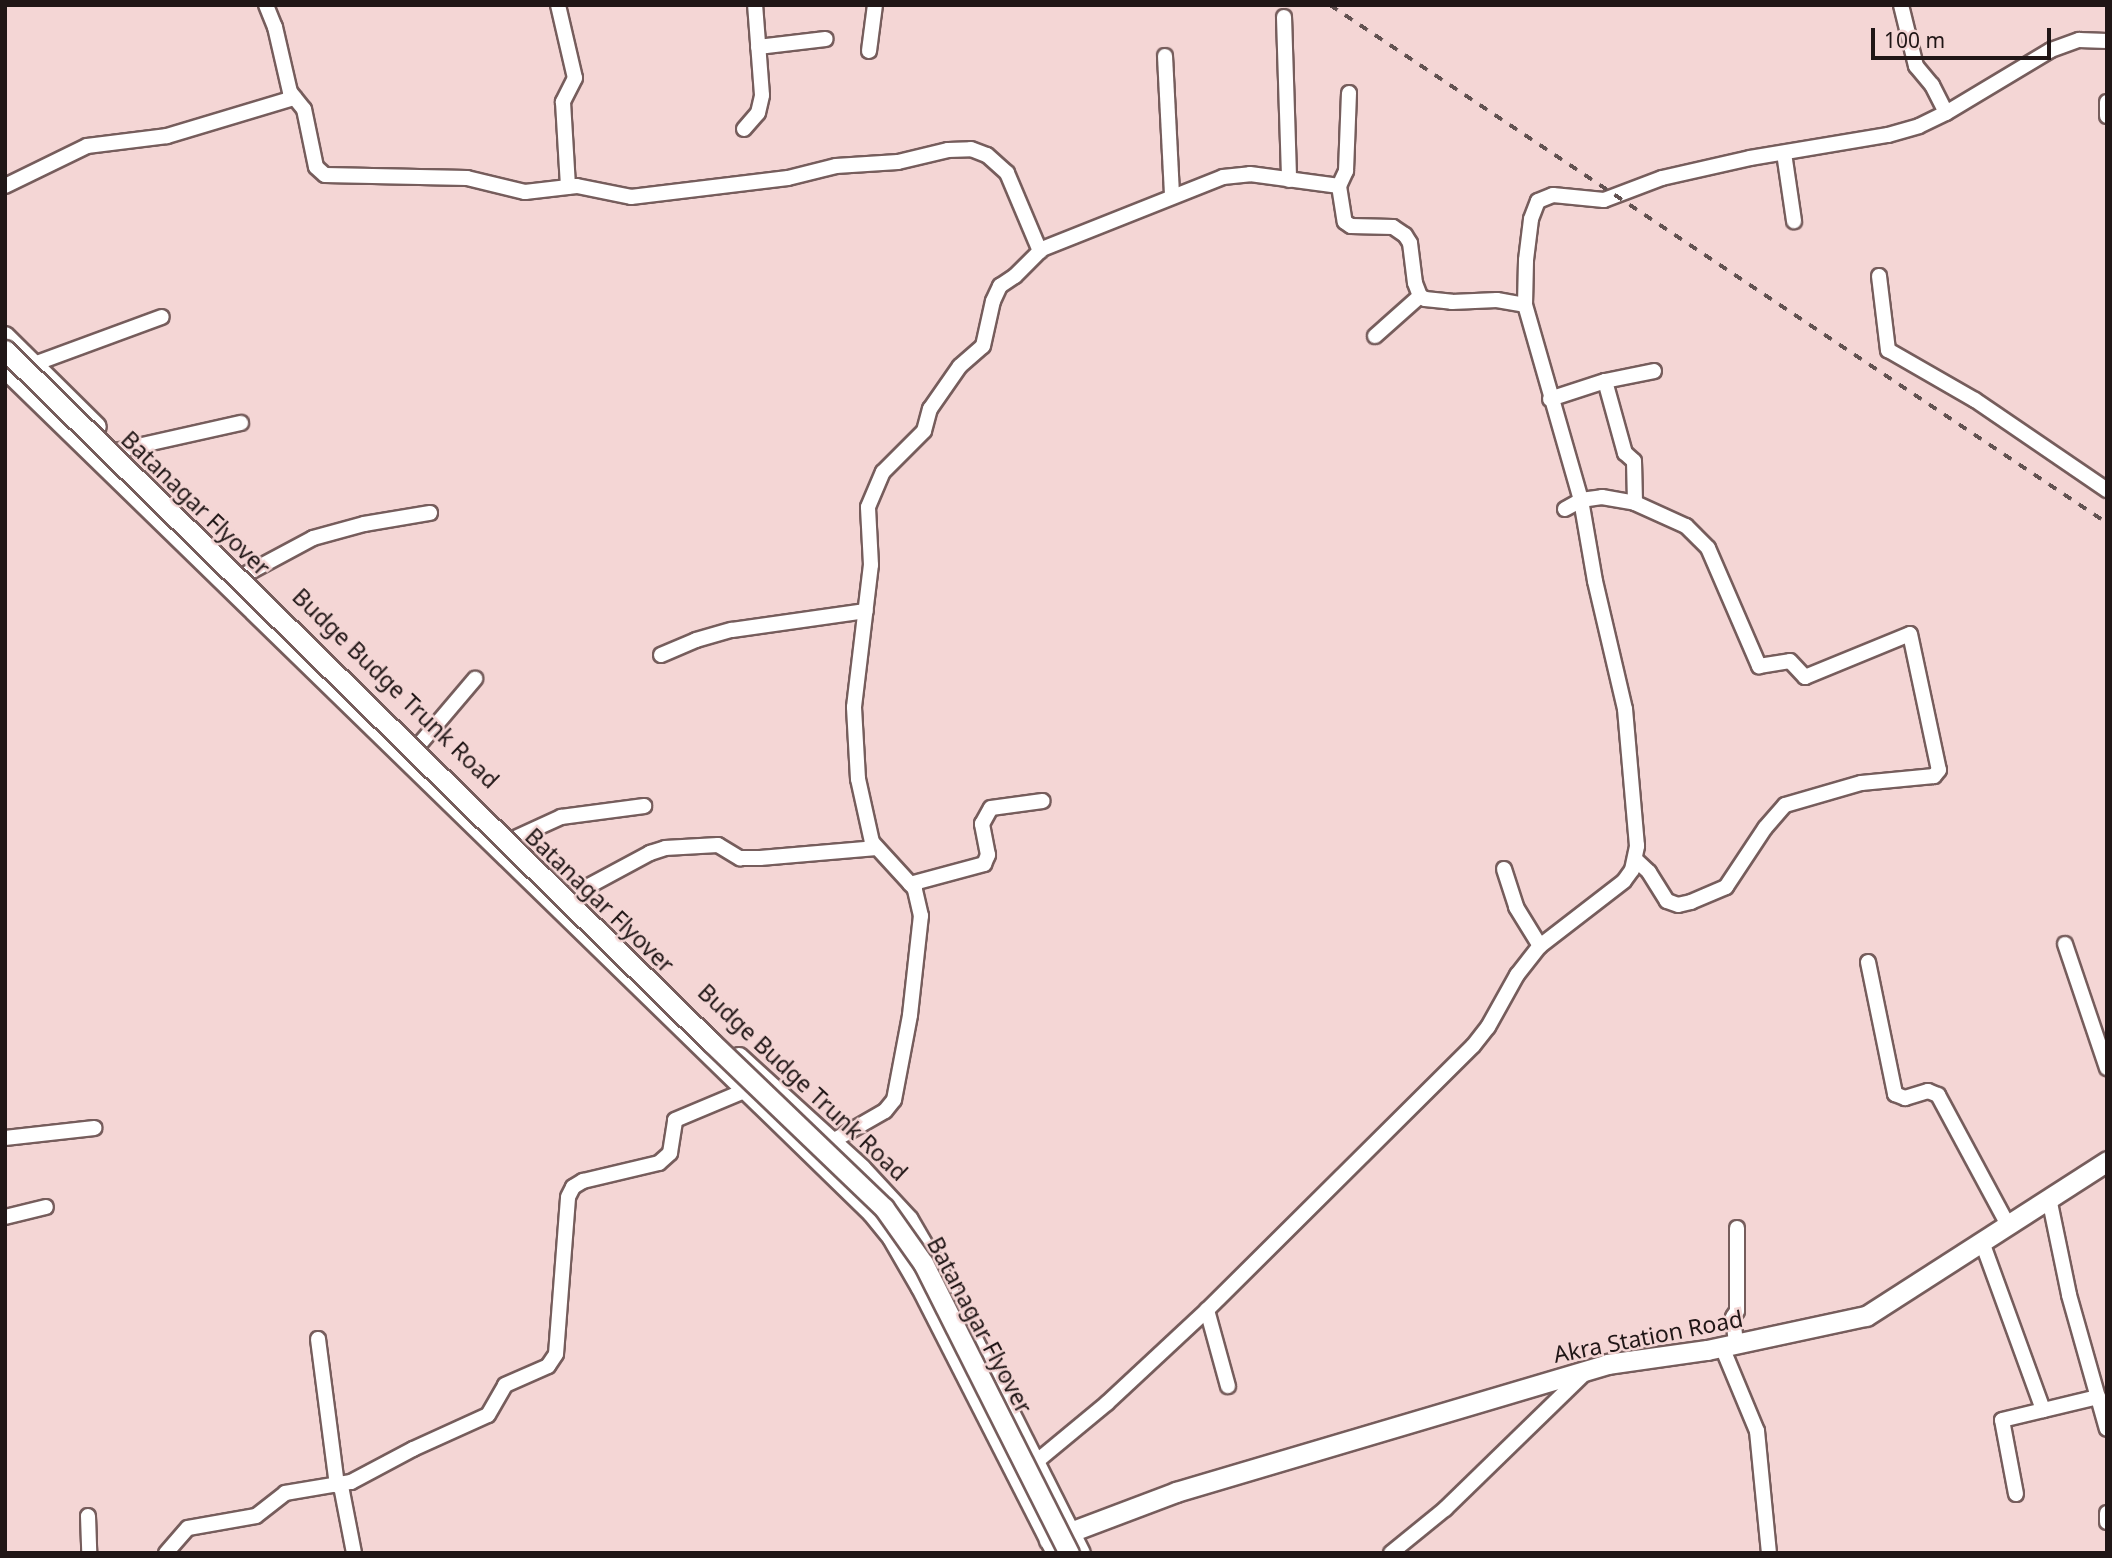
<!DOCTYPE html>
<html>
<head>
<meta charset="utf-8">
<style>
  body { margin:0 }
  #map { position:relative; width:2112px; height:1558px; overflow:hidden; background:#f4d6d5; font-family:"Noto Sans",sans-serif }
  div>[style] { position:absolute }
  [style*='--x'] { left:calc(var(--x)*1px); top:calc(var(--y)*1px); width:calc(var(--w)*1px); rotate:calc(var(--a)*1deg) }
  .roads { filter:drop-shadow(2px 0 #765d5c) drop-shadow(-2px 0 #765d5c) drop-shadow(0 2px #765d5c) drop-shadow(0 -2px #765d5c) }
  .minor>* { height:14px; margin:-7px; padding:0 7px; transform-origin:7px; border-radius:7px; background:#fff }
  .tertiary>* { height:18px; margin:-9px; padding:0 9px; transform-origin:9px; border-radius:9px; background:#fff }
  .secondary>* { height:19px; margin:-9.5px; padding:0 9.5px; transform-origin:9.5px; border-radius:9.5px; background:#fff }
  .rail>* { height:3.5px; margin-top:-1.75px; transform-origin:0; background:repeating-linear-gradient(90deg,#625251 0 9px,transparent 0 18px) }
  .bridges { filter:drop-shadow(2px 0 #765d5c) drop-shadow(-2px 0 #765d5c) drop-shadow(0 2px #765d5c) drop-shadow(0 -2px #765d5c) }
  .secondary-bridge>* { height:19px; margin:-9.5px; padding:0 9.5px; transform-origin:9.5px; border-radius:9.5px; background:#fff }
  span { translate:-50% -50%; white-space:nowrap; text-align:center; line-height:1.15; -webkit-text-stroke:5px #f4d6d5; paint-order:stroke }
  .street-label { font-size:23px; color:#201616 }
  .frame { position:absolute; inset:0; border:7px solid #201616; pointer-events:none }
  .scale { position:absolute; left:1871px; top:28px; width:180px; height:32px; box-sizing:border-box; border:4px solid #201616; border-top:0; padding-left:9px; font-size:21px; line-height:24px; white-space:nowrap; color:#201616; -webkit-text-stroke:5px #f4d6d5; paint-order:stroke }
</style>
</head>
<body>
<div id="map">
  <div class="roads">
    <div class="minor">
      <i style="--x:266;--y:5;--w:24;--a:68"></i>
      <i style="--x:275;--y:27;--w:67;--a:77"></i>
      <i style="--x:290;--y:92;--w:22;--a:51"></i>
      <i style="--x:304;--y:109;--w:59;--a:78.3"></i>
      <i style="--x:316;--y:167;--w:12;--a:42"></i>
      <i style="--x:325;--y:175;--w:142;--a:1.2"></i>
      <i style="--x:467;--y:178;--w:60;--a:13.6"></i>
      <i style="--x:525;--y:192;--w:52;--a:-6.6"></i>
      <i style="--x:577;--y:186;--w:55;--a:11.5"></i>
      <i style="--x:631;--y:197;--w:158;--a:-6.9"></i>
      <i style="--x:788;--y:178;--w:49;--a:-14"></i>
      <i style="--x:836;--y:166;--w:62;--a:-3.7"></i>
      <i style="--x:898;--y:162;--w:51;--a:-13.5"></i>
      <i style="--x:948;--y:150;--w:23;--a:-2"></i>
      <i style="--x:971;--y:149;--w:17;--a:21"></i>
      <i style="--x:987;--y:155;--w:27;--a:42"></i>
      <i style="--x:1007;--y:173;--w:85;--a:67.1"></i>
      <i style="--x:558;--y:5;--w:75;--a:76.9"></i>
      <i style="--x:575;--y:78;--w:27;--a:117"></i>
      <i style="--x:563;--y:102;--w:85;--a:86.6"></i>
      <i style="--x:1901;--y:5;--w:63;--a:76.2"></i>
      <i style="--x:1916;--y:66;--w:25;--a:50"></i>
      <i style="--x:1932;--y:85;--w:31;--a:63"></i>
      <i style="--x:1284;--y:17;--w:163;--a:88.2"></i>
      <i style="--x:758;--y:47;--w:68;--a:-6.7"></i>
      <i style="--x:869;--y:51;--w:46;--a:-82.6"></i>
      <i style="--x:1165;--y:56;--w:140;--a:87.1"></i>
      <i style="--x:2107;--y:102;--w:14;--a:90"></i>
      <i style="--x:744;--y:129;--w:21;--a:-49"></i>
      <i style="--x:758;--y:113;--w:18;--a:-77"></i>
      <i style="--x:762;--y:95;--w:90;--a:-94.4"></i>
      <i style="--x:1784;--y:153;--w:69;--a:81.6"></i>
      <i style="--x:5;--y:186;--w:91;--a:-26"></i>
      <i style="--x:87;--y:146;--w:81;--a:-7.1"></i>
      <i style="--x:167;--y:136;--w:133;--a:-16.7"></i>
      <i style="--x:1339;--y:186;--w:17;--a:-65"></i>
      <i style="--x:1346;--y:171;--w:78;--a:-87.8"></i>
      <i style="--x:1879;--y:276;--w:75;--a:83.1"></i>
      <i style="--x:1888;--y:350;--w:100;--a:29.9"></i>
      <i style="--x:1975;--y:400;--w:160;--a:34.3"></i>
      <i style="--x:1375;--y:336;--w:60;--a:-41.6"></i>
      <i style="--x:34;--y:364;--w:136;--a:-20.2"></i>
      <i style="--x:1605;--y:381;--w:75;--a:74.5"></i>
      <i style="--x:1625;--y:453;--w:12;--a:42"></i>
      <i style="--x:1634;--y:461;--w:42;--a:88.6"></i>
      <i style="--x:1635;--y:503;--w:56;--a:24.3"></i>
      <i style="--x:1686;--y:526;--w:31;--a:45"></i>
      <i style="--x:1708;--y:548;--w:129;--a:66.6"></i>
      <i style="--x:1759;--y:666;--w:31;--a:-9"></i>
      <i style="--x:1790;--y:661;--w:22;--a:47"></i>
      <i style="--x:1805;--y:677;--w:113;--a:-22.3"></i>
      <i style="--x:1910;--y:634;--w:139;--a:78"></i>
      <i style="--x:1939;--y:770;--w:8;--a:130"></i>
      <i style="--x:1934;--y:776;--w:73;--a:174.5"></i>
      <i style="--x:1861;--y:783;--w:79;--a:163.9"></i>
      <i style="--x:1785;--y:805;--w:30;--a:131"></i>
      <i style="--x:1765;--y:828;--w:71;--a:123.5"></i>
      <i style="--x:1726;--y:887;--w:38;--a:157"></i>
      <i style="--x:1691;--y:902;--w:13;--a:167"></i>
      <i style="--x:1678;--y:905;--w:12;--a:-160"></i>
      <i style="--x:1667;--y:901;--w:34;--a:-122"></i>
      <i style="--x:1649;--y:872;--w:19;--a:-137"></i>
      <i style="--x:1550;--y:399;--w:58;--a:-18.1"></i>
      <i style="--x:1605;--y:381;--w:50;--a:-11.5"></i>
      <i style="--x:120;--y:450;--w:124;--a:-12.6"></i>
      <i style="--x:1565;--y:509;--w:18;--a:-29"></i>
      <i style="--x:1581;--y:500;--w:21;--a:-8"></i>
      <i style="--x:1602;--y:497;--w:34;--a:10"></i>
      <i style="--x:246;--y:574;--w:76;--a:-28.2"></i>
      <i style="--x:313;--y:538;--w:53;--a:-15.4"></i>
      <i style="--x:364;--y:524;--w:67;--a:-9.5"></i>
      <i style="--x:661;--y:655;--w:38;--a:-23"></i>
      <i style="--x:696;--y:640;--w:37;--a:-16"></i>
      <i style="--x:732;--y:630;--w:135;--a:-8.1"></i>
      <i style="--x:419;--y:745;--w:87;--a:-49.7"></i>
      <i style="--x:515;--y:838;--w:51;--a:-24.5"></i>
      <i style="--x:561;--y:817;--w:84;--a:-7.5"></i>
      <i style="--x:1504;--y:869;--w:40;--a:72"></i>
      <i style="--x:1516;--y:907;--w:46;--a:58.4"></i>
      <i style="--x:910;--y:884;--w:77;--a:-15.1"></i>
      <i style="--x:984;--y:864;--w:10;--a:-66"></i>
      <i style="--x:988;--y:855;--w:32;--a:-101"></i>
      <i style="--x:982;--y:824;--w:18;--a:-61"></i>
      <i style="--x:991;--y:808;--w:52;--a:-7.7"></i>
      <i style="--x:572;--y:895;--w:89;--a:-28.3"></i>
      <i style="--x:650;--y:853;--w:16;--a:-18"></i>
      <i style="--x:665;--y:848;--w:53;--a:-3.2"></i>
      <i style="--x:718;--y:845;--w:26;--a:31"></i>
      <i style="--x:740;--y:858;--w:20;--a:0"></i>
      <i style="--x:760;--y:858;--w:117;--a:-4.9"></i>
      <i style="--x:2065;--y:944;--w:131;--a:71.3"></i>
      <i style="--x:1868;--y:962;--w:135;--a:78.4"></i>
      <i style="--x:1895;--y:1094;--w:11;--a:22"></i>
      <i style="--x:1905;--y:1098;--w:24;--a:-17"></i>
      <i style="--x:1928;--y:1091;--w:11;--a:22"></i>
      <i style="--x:1938;--y:1095;--w:148;--a:61.7"></i>
      <i style="--x:5;--y:1138;--w:90;--a:-6.4"></i>
      <i style="--x:831;--y:1142;--w:62;--a:-29.9"></i>
      <i style="--x:885;--y:1111;--w:14;--a:-51"></i>
      <i style="--x:894;--y:1100;--w:86;--a:-79.3"></i>
      <i style="--x:910;--y:1015;--w:100;--a:-83.7"></i>
      <i style="--x:921;--y:916;--w:28;--a:-103"></i>
      <i style="--x:915;--y:889;--w:64;--a:-132.5"></i>
      <i style="--x:872;--y:842;--w:65;--a:-102.5"></i>
      <i style="--x:858;--y:779;--w:72;--a:-93.2"></i>
      <i style="--x:854;--y:707;--w:143;--a:-83.2"></i>
      <i style="--x:871;--y:565;--w:58;--a:-93"></i>
      <i style="--x:868;--y:507;--w:38;--a:-67"></i>
      <i style="--x:883;--y:472;--w:58;--a:-45"></i>
      <i style="--x:924;--y:431;--w:23;--a:-75"></i>
      <i style="--x:930;--y:409;--w:52;--a:-55.1"></i>
      <i style="--x:960;--y:366;--w:30;--a:-41"></i>
      <i style="--x:983;--y:346;--w:46;--a:-77.5"></i>
      <i style="--x:993;--y:301;--w:17;--a:-65"></i>
      <i style="--x:1000;--y:286;--w:18;--a:-34"></i>
      <i style="--x:1015;--y:276;--w:38;--a:-45"></i>
      <i style="--x:1042;--y:249;--w:195;--a:-21.7"></i>
      <i style="--x:1223;--y:177;--w:27;--a:-6"></i>
      <i style="--x:1250;--y:174;--w:90;--a:7.7"></i>
      <i style="--x:1339;--y:186;--w:36;--a:81"></i>
      <i style="--x:1345;--y:222;--w:7;--a:34"></i>
      <i style="--x:1351;--y:226;--w:42;--a:1.4"></i>
      <i style="--x:1393;--y:227;--w:14;--a:34"></i>
      <i style="--x:1405;--y:235;--w:9;--a:58"></i>
      <i style="--x:1410;--y:243;--w:40;--a:82.9"></i>
      <i style="--x:1415;--y:283;--w:14;--a:69"></i>
      <i style="--x:1420;--y:296;--w:6;--a:31"></i>
      <i style="--x:1425;--y:299;--w:27;--a:6"></i>
      <i style="--x:1452;--y:302;--w:45;--a:-2.5"></i>
      <i style="--x:1497;--y:300;--w:28;--a:10"></i>
      <i style="--x:2049;--y:1198;--w:99;--a:78.3"></i>
      <i style="--x:2069;--y:1295;--w:139;--a:74.2"></i>
      <i style="--x:5;--y:1217;--w:42;--a:-13.7"></i>
      <i style="--x:1982;--y:1242;--w:179;--a:70"></i>
      <i style="--x:1207;--y:1310;--w:79;--a:74.6"></i>
      <i style="--x:318;--y:1339;--w:148;--a:82.6"></i>
      <i style="--x:1736;--y:1344;--w:27;--a:-96"></i>
      <i style="--x:1733;--y:1317;--w:7;--a:-56"></i>
      <i style="--x:1737;--y:1311;--w:83;--a:-90"></i>
      <i style="--x:1722;--y:1347;--w:91;--a:67.4"></i>
      <i style="--x:1757;--y:1431;--w:123;--a:84.4"></i>
      <i style="--x:1036;--y:1462;--w:92;--a:-39.7"></i>
      <i style="--x:1107;--y:1403;--w:137;--a:-42.9"></i>
      <i style="--x:1207;--y:1310;--w:375;--a:-44.8"></i>
      <i style="--x:1473;--y:1046;--w:24;--a:-52"></i>
      <i style="--x:1488;--y:1027;--w:60;--a:-60.9"></i>
      <i style="--x:1517;--y:975;--w:37;--a:-52"></i>
      <i style="--x:1540;--y:946;--w:106;--a:-37.7"></i>
      <i style="--x:1624;--y:881;--w:14;--a:-54"></i>
      <i style="--x:1632;--y:870;--w:25;--a:-78"></i>
      <i style="--x:1637;--y:846;--w:138;--a:-95"></i>
      <i style="--x:1625;--y:709;--w:131;--a:-103.2"></i>
      <i style="--x:1595;--y:581;--w:82;--a:-99.8"></i>
      <i style="--x:1581;--y:500;--w:203;--a:-106"></i>
      <i style="--x:1525;--y:305;--w:45;--a:-88.7"></i>
      <i style="--x:1526;--y:260;--w:41;--a:-83"></i>
      <i style="--x:1531;--y:219;--w:19;--a:-69"></i>
      <i style="--x:1538;--y:201;--w:16;--a:-22"></i>
      <i style="--x:1553;--y:195;--w:51;--a:5.6"></i>
      <i style="--x:1604;--y:200;--w:62;--a:-20.8"></i>
      <i style="--x:1662;--y:178;--w:90;--a:-12.8"></i>
      <i style="--x:1750;--y:158;--w:140;--a:-9.5"></i>
      <i style="--x:1888;--y:135;--w:32;--a:-16"></i>
      <i style="--x:1919;--y:126;--w:30;--a:-26"></i>
      <i style="--x:1946;--y:113;--w:122;--a:-31"></i>
      <i style="--x:2051;--y:50;--w:30;--a:-20"></i>
      <i style="--x:2079;--y:40;--w:28;--a:2"></i>
      <i style="--x:341;--y:1486;--w:68;--a:79"></i>
      <i style="--x:2016;--y:1494;--w:75;--a:-100.7"></i>
      <i style="--x:2002;--y:1420;--w:99;--a:-13.5"></i>
      <i style="--x:2107;--y:1513;--w:9;--a:90"></i>
      <i style="--x:88;--y:1516;--w:37;--a:88"></i>
      <i style="--x:166;--y:1553;--w:33;--a:-49"></i>
      <i style="--x:188;--y:1528;--w:69;--a:-10"></i>
      <i style="--x:256;--y:1516;--w:37;--a:-38"></i>
      <i style="--x:285;--y:1493;--w:67;--a:-9.5"></i>
      <i style="--x:351;--y:1482;--w:70;--a:-28"></i>
      <i style="--x:413;--y:1449;--w:82;--a:-24.4"></i>
      <i style="--x:488;--y:1415;--w:34;--a:-60"></i>
      <i style="--x:505;--y:1385;--w:47;--a:-23.8"></i>
      <i style="--x:548;--y:1366;--w:14;--a:-56"></i>
      <i style="--x:556;--y:1354;--w:157;--a:-85.6"></i>
      <i style="--x:568;--y:1197;--w:11;--a:-63"></i>
      <i style="--x:573;--y:1187;--w:12;--a:-31"></i>
      <i style="--x:583;--y:1181;--w:78;--a:-13.3"></i>
      <i style="--x:659;--y:1163;--w:15;--a:-42"></i>
      <i style="--x:670;--y:1153;--w:33;--a:-81"></i>
      <i style="--x:675;--y:1120;--w:75;--a:-22.8"></i>
      <i style="--x:1391;--y:1553;--w:70;--a:-39.2"></i>
      <i style="--x:1445;--y:1509;--w:199;--a:-44.2"></i>
    </div>
    <div class="tertiary">
      <i style="--x:5;--y:336;--w:129;--a:44.7"></i>
      <i style="--x:5;--y:369;--w:1210;--a:44.23"></i>
      <i style="--x:872;--y:1213;--w:32;--a:51"></i>
      <i style="--x:892;--y:1238;--w:58;--a:59.9"></i>
      <i style="--x:921;--y:1288;--w:297;--a:63"></i>
      <i style="--x:739;--y:1057;--w:166;--a:42.3"></i>
      <i style="--x:862;--y:1169;--w:69;--a:47.3"></i>
      <i style="--x:909;--y:1220;--w:66;--a:59.9"></i>
      <i style="--x:942;--y:1277;--w:309;--a:63.3"></i>
    </div>
    <div class="secondary">
      <i style="--x:1049;--y:1540;--w:136;--a:-20.7"></i>
      <i style="--x:1176;--y:1492;--w:450;--a:-16.5"></i>
      <i style="--x:1607;--y:1364;--w:101;--a:-8"></i>
      <i style="--x:1707;--y:1350;--w:163;--a:-12.1"></i>
      <i style="--x:1866;--y:1316;--w:287;--a:-32.7"></i>
    </div>
  </div>
  <div class="rail">
    <i style="--x:1330;--y:5;--w:934;--a:33.69"></i>
  </div>
  <div class="bridges">
    <div class="secondary-bridge">
      <i style="--x:5;--y:350;--w:990;--a:44.43"></i>
      <i style="--x:712;--y:1043;--w:238;--a:43.8"></i>
      <i style="--x:884;--y:1208;--w:67;--a:54.7"></i>
      <i style="--x:923;--y:1263;--w:325;--a:63.3"></i>
    </div>
  </div>
  <div class="street-label">
    <span style="left:196px;top:503px;rotate:44deg">Batanagar Flyover</span>
    <span style="left:396px;top:688px;rotate:44deg">Budge Budge Trunk Road</span>
    <span style="left:600px;top:900px;rotate:44deg">Batanagar Flyover</span>
    <span style="left:803px;top:1082px;rotate:43deg">Budge Budge Trunk Road</span>
    <span style="left:980px;top:1325px;rotate:62deg">Batanagar Flyover</span>
    <span style="left:1648px;top:1336px;rotate:-11deg">Akra Station Road</span>
  </div>
  <div class="frame"></div>
  <div class="scale">100 m</div>
</div>
</body>
</html>
